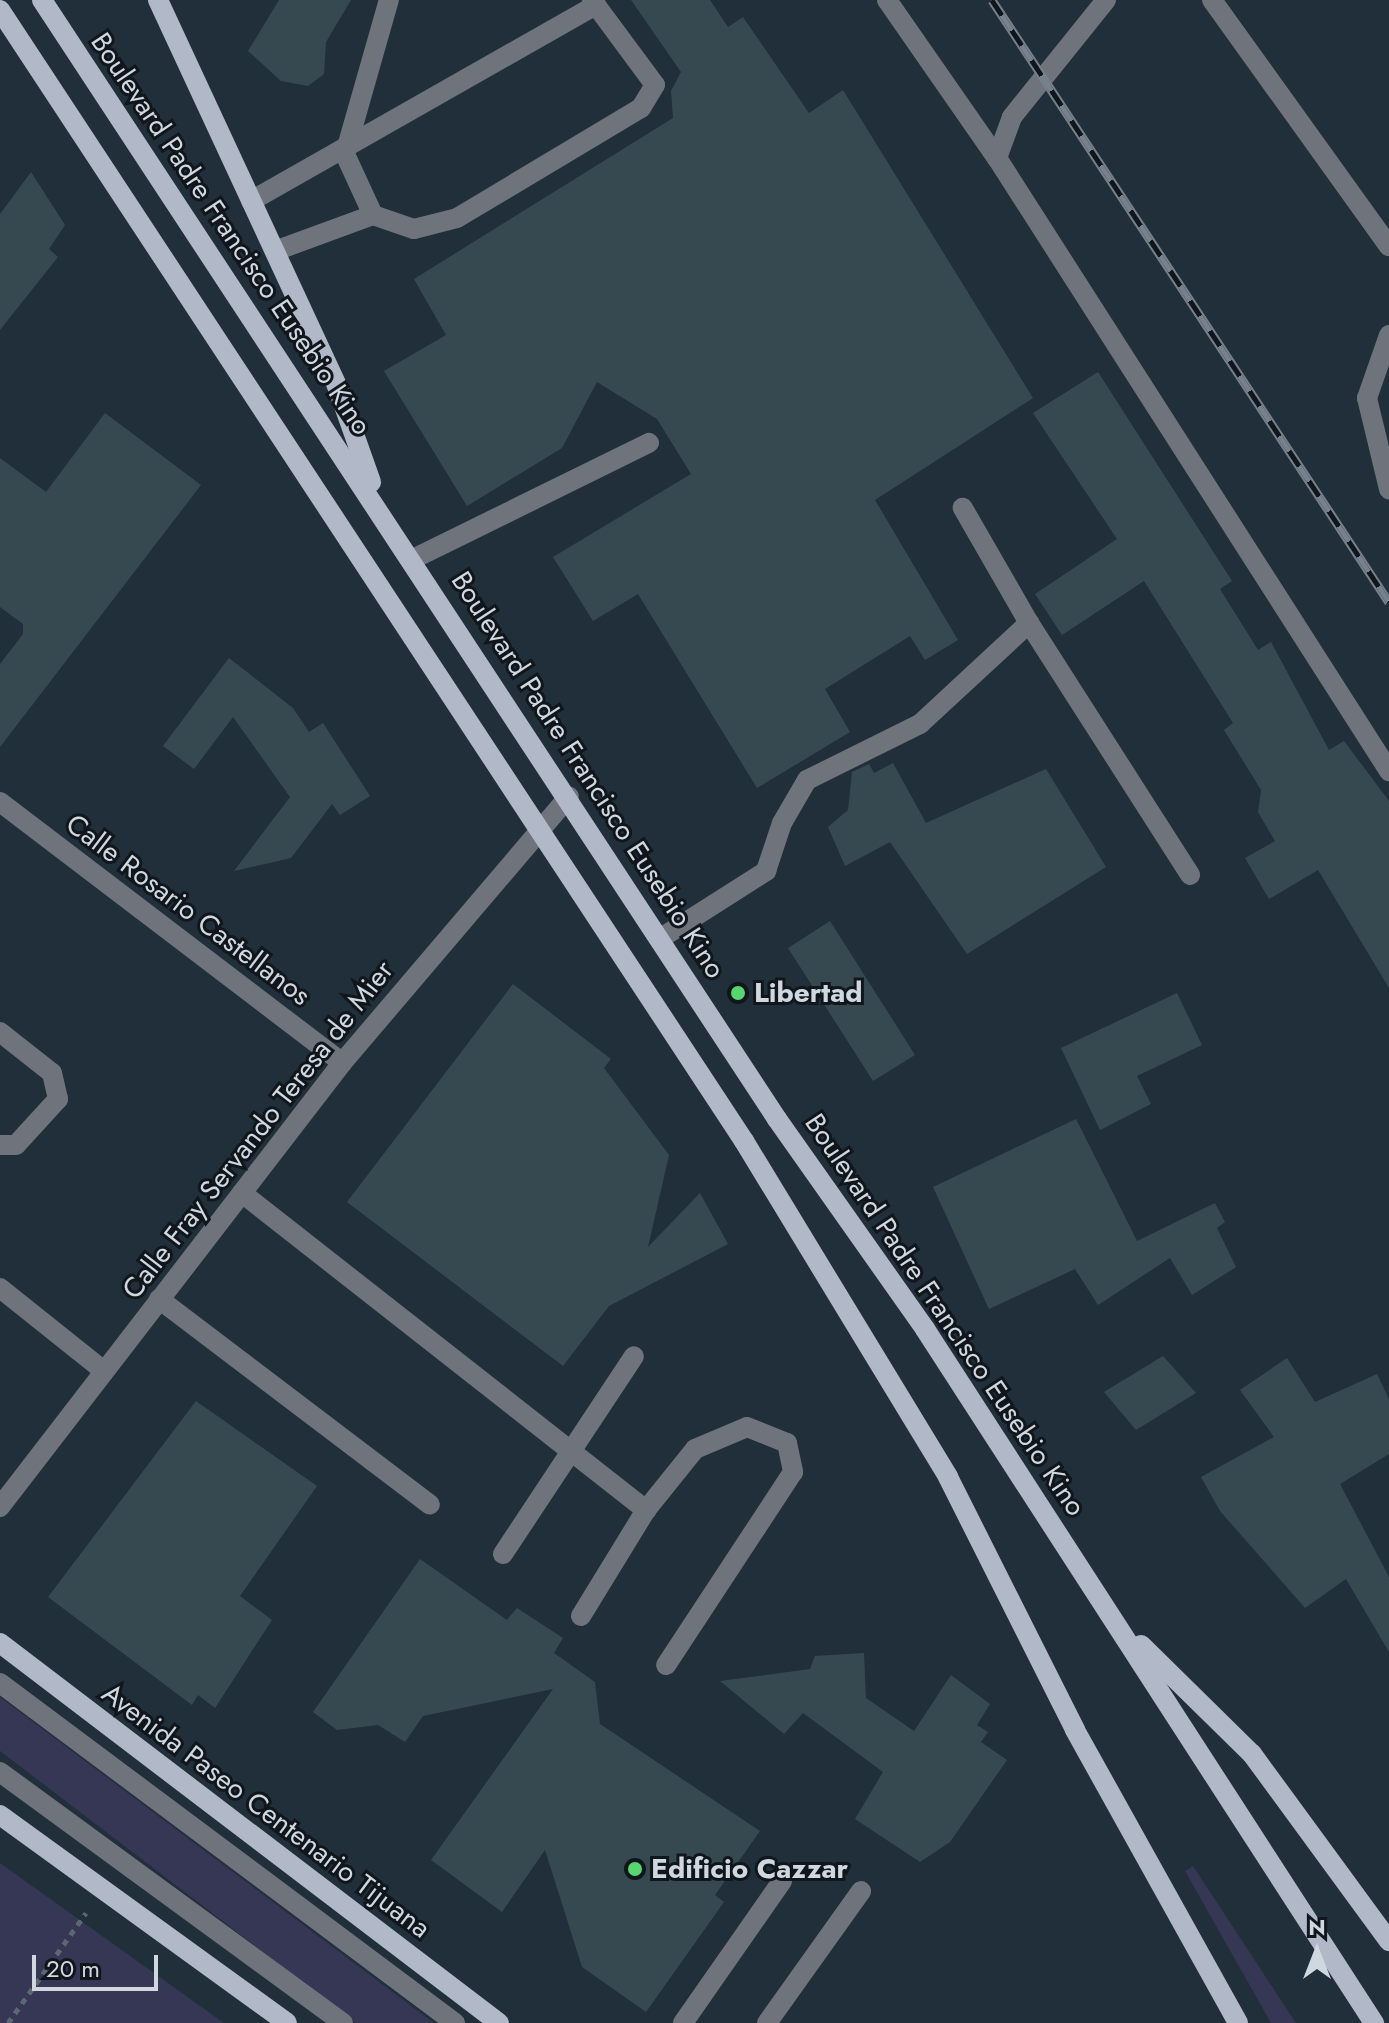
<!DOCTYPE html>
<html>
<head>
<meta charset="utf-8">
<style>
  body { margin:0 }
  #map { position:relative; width:1389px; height:2023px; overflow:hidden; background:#212f3a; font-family:Jost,sans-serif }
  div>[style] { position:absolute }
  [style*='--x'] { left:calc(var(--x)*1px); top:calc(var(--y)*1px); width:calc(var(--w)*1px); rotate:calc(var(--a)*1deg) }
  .green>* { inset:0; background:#353755 }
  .building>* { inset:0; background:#364951 }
  .path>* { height:5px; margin-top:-2.5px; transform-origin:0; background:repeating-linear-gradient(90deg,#5b6771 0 6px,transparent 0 12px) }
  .minor>* { height:20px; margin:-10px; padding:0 10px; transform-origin:10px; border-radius:10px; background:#6f737b }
  .major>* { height:20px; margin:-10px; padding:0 10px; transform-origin:10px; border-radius:10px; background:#b1b9c8 }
  .rail>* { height:9px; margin-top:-4.5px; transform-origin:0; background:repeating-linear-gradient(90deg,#10161b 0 18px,#76818b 0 36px); box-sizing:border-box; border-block:2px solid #76818b }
  .dots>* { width:22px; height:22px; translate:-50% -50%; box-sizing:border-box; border:4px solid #10161b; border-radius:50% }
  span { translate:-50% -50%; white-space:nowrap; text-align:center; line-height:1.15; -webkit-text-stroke:6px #10161b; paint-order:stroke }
  .street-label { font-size:28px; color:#cfd8df }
  .poi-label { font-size:28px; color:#cfd8df; font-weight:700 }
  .left { translate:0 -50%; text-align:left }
  .north { position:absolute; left:1277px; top:1911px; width:80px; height:80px; -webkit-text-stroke:6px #10161b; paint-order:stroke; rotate:0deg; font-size:22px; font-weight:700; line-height:32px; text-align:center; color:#cfd8df }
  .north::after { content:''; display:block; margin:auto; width:28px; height:36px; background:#cfd8df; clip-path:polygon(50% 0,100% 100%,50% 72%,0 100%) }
  .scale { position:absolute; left:32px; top:1955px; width:126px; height:36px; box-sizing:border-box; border:4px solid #cfd8df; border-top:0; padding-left:10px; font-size:24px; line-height:28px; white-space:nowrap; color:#cfd8df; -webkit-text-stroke:6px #10161b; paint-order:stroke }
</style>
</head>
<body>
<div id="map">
  <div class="green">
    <i style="clip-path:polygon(0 1697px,434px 2023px,356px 2023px,0 1751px)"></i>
    <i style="clip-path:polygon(0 1863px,224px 2023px,0 2023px)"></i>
    <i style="clip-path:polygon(1193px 1866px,1296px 2023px,1271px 2023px,1185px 1871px)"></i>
  </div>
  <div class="building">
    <i style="clip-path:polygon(279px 0,351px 0,326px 42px,324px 74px,308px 86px,281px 81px,248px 51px)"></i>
    <i style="clip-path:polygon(631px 0,710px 0,728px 27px,743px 17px,809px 113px,843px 90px,1033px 398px,875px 500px,958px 640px,925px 660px,910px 636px,825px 689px,850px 732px,757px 788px,638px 594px,593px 621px,553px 557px,691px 474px,657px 419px,597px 382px,562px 448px,467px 506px,384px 371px,446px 335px,414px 279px,673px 118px,671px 91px,681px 72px)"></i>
    <i style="clip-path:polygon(31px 172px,65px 225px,49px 249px,58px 257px,0 330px,0 214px)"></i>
    <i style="clip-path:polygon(1098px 372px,1232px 581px,1220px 589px,1258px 650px,1271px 642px,1329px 750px,1344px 741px,1389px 801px,1389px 988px,1318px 870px,1269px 899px,1245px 858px,1275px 841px,1258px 812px,1261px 790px,1224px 730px,1233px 723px,1144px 581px,1062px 635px,1035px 594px,1117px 539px,1033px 413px)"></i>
    <i style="clip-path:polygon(105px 413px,201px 485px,0 747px,0 664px,23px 634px,23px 624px,0 607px,0 458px,46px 492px)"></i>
    <i style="clip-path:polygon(229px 658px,293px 708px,309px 732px,323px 723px,370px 796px,340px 815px,332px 804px,291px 858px,234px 871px,290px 797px,233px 717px,194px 769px,163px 746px)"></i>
    <i style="clip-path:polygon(893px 763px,926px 823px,1046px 769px,1106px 867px,967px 954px,890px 842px,845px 866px,828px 827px,848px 810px,852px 772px,869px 764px,874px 773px)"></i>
    <i style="clip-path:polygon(830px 921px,915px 1055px,873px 1081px,788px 948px)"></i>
    <i style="clip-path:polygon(513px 984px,611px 1059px,604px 1068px,669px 1155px,648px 1247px,700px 1193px,728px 1244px,609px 1306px,563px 1366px,347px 1202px)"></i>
    <i style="clip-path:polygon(1177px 993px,1202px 1045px,1137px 1076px,1151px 1104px,1100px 1130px,1061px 1048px)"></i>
    <i style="clip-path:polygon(1076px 1119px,1137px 1241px,1215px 1203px,1225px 1222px,1217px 1228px,1236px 1267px,1192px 1295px,1170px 1258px,1098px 1305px,1075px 1269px,989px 1309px,933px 1187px)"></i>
    <i style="clip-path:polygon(1163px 1356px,1196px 1393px,1136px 1430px,1104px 1392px)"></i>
    <i style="clip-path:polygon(1287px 1358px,1315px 1402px,1377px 1374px,1389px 1399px,1389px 1454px,1340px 1484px,1389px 1577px,1389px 1652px,1346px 1579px,1305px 1608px,1220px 1511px,1201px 1477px,1274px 1437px,1240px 1390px)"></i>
    <i style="clip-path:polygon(196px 1401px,317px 1486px,240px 1596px,272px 1620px,215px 1708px,198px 1695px,192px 1705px,48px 1597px)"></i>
    <i style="clip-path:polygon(420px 1559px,507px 1620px,517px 1608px,563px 1638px,554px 1653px,595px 1682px,600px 1724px,760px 1831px,715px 1895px,724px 1902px,646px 2012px,582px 1967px,545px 1850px,502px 1912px,431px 1860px,553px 1689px,423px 1716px,405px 1742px,378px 1725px,337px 1730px,313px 1712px)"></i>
    <i style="clip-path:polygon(864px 1653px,866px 1698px,914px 1731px,951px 1675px,990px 1704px,977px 1725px,988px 1732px,981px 1742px,1007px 1760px,950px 1842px,920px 1862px,855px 1819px,883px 1772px,803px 1713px,784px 1734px,720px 1681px,810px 1669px,815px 1656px)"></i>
  </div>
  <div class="path">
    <i style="--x:8;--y:2023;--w:135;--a:-54.7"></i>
  </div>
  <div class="minor">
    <i style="--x:887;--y:0;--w:193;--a:55.2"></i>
    <i style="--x:1106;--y:0;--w:150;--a:128.8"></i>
    <i style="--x:1012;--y:117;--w:44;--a:110.1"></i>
    <i style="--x:997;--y:158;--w:728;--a:57.4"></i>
    <i style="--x:1212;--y:0;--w:303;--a:54.3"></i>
    <i style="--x:251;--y:201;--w:397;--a:-29.6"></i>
    <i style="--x:373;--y:215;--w:67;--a:-114.7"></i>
    <i style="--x:345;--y:154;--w:160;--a:-74.1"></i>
    <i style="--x:275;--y:251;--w:104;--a:-20.2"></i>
    <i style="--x:373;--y:215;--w:43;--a:18.9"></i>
    <i style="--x:414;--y:229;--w:44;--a:-14.3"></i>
    <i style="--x:457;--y:218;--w:214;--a:-30.9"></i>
    <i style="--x:641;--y:108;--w:27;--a:-59"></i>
    <i style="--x:655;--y:85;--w:106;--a:-126.5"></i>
    <i style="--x:1389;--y:335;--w:67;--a:109.2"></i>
    <i style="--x:1367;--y:398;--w:94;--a:76.4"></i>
    <i style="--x:413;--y:559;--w:263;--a:-26.2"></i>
    <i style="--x:1029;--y:623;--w:299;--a:57.4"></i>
    <i style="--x:0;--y:802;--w:430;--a:37.3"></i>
    <i style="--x:661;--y:938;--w:125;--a:-32.5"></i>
    <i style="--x:766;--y:871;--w:51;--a:-71.6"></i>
    <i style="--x:782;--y:823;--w:50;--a:-59.8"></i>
    <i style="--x:807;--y:780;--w:126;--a:-26.4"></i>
    <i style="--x:920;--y:724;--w:149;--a:-42.8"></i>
    <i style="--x:1029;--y:623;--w:133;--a:-119.9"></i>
    <i style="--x:0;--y:1032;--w:66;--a:38.3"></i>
    <i style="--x:52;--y:1073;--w:27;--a:77"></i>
    <i style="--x:58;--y:1099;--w:62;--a:132.4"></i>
    <i style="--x:16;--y:1145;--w:16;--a:180"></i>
    <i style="--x:242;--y:1193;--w:514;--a:38.12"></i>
    <i style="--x:646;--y:1510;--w:78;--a:-51.2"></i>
    <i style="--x:695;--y:1449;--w:56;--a:-22.9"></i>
    <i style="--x:747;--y:1427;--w:43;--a:21.8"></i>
    <i style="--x:787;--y:1443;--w:30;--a:78"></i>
    <i style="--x:793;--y:1472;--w:231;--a:123.3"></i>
    <i style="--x:0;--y:1288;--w:133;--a:38.6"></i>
    <i style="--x:159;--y:1299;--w:340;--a:37.2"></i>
    <i style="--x:0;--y:1507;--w:560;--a:-52.39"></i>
    <i style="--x:342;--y:1063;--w:350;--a:-49.6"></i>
    <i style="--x:503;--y:1554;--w:237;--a:-56.5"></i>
    <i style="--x:581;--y:1616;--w:124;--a:-58.5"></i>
    <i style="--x:0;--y:1683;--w:568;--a:36.77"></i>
    <i style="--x:0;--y:1772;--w:425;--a:36.2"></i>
    <i style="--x:683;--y:2023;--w:173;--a:-55.1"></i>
    <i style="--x:767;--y:2023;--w:162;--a:-54.5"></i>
  </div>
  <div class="major">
    <i style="--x:42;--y:0;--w:1339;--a:56.7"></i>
    <i style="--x:777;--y:1119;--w:257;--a:54.8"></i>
    <i style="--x:925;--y:1329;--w:827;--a:57.1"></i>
    <i style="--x:158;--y:0;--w:425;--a:65.1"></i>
    <i style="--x:337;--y:386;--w:102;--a:70.5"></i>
    <i style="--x:0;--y:10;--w:1354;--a:56.66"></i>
    <i style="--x:744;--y:1141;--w:393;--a:58.7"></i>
    <i style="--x:948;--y:1477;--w:283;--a:63.3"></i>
    <i style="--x:1075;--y:1730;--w:335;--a:60.9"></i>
    <i style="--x:0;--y:1643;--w:627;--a:37.29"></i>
    <i style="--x:1141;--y:1645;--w:156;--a:44.5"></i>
    <i style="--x:1252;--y:1754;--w:232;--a:53.8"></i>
    <i style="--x:0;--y:1815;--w:354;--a:35.9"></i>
  </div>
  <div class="rail">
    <i style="--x:992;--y:0;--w:721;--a:56.6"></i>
  </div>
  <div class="dots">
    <i style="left:738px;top:993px;background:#59d56f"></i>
    <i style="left:635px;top:1869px;background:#59d56f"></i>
  </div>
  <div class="street-label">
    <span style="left:231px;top:234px;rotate:56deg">Boulevard Padre Francisco Eusebio Kino</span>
    <span style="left:588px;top:775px;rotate:57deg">Boulevard Padre Francisco Eusebio Kino</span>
    <span style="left:188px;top:910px;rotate:37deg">Calle Rosario Castellanos</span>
    <span style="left:258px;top:1130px;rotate:-52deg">Calle Fray Servando Teresa de Mier</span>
    <span style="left:945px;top:1315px;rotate:56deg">Boulevard Padre Francisco Eusebio Kino</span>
    <span style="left:266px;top:1811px;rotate:37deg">Avenida Paseo Centenario Tijuana</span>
  </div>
  <div class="poi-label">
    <span class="left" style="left:754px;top:993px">Libertad</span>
    <span class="left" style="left:651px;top:1869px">Edificio Cazzar</span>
  </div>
  <div class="north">N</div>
  <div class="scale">20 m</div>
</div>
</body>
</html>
